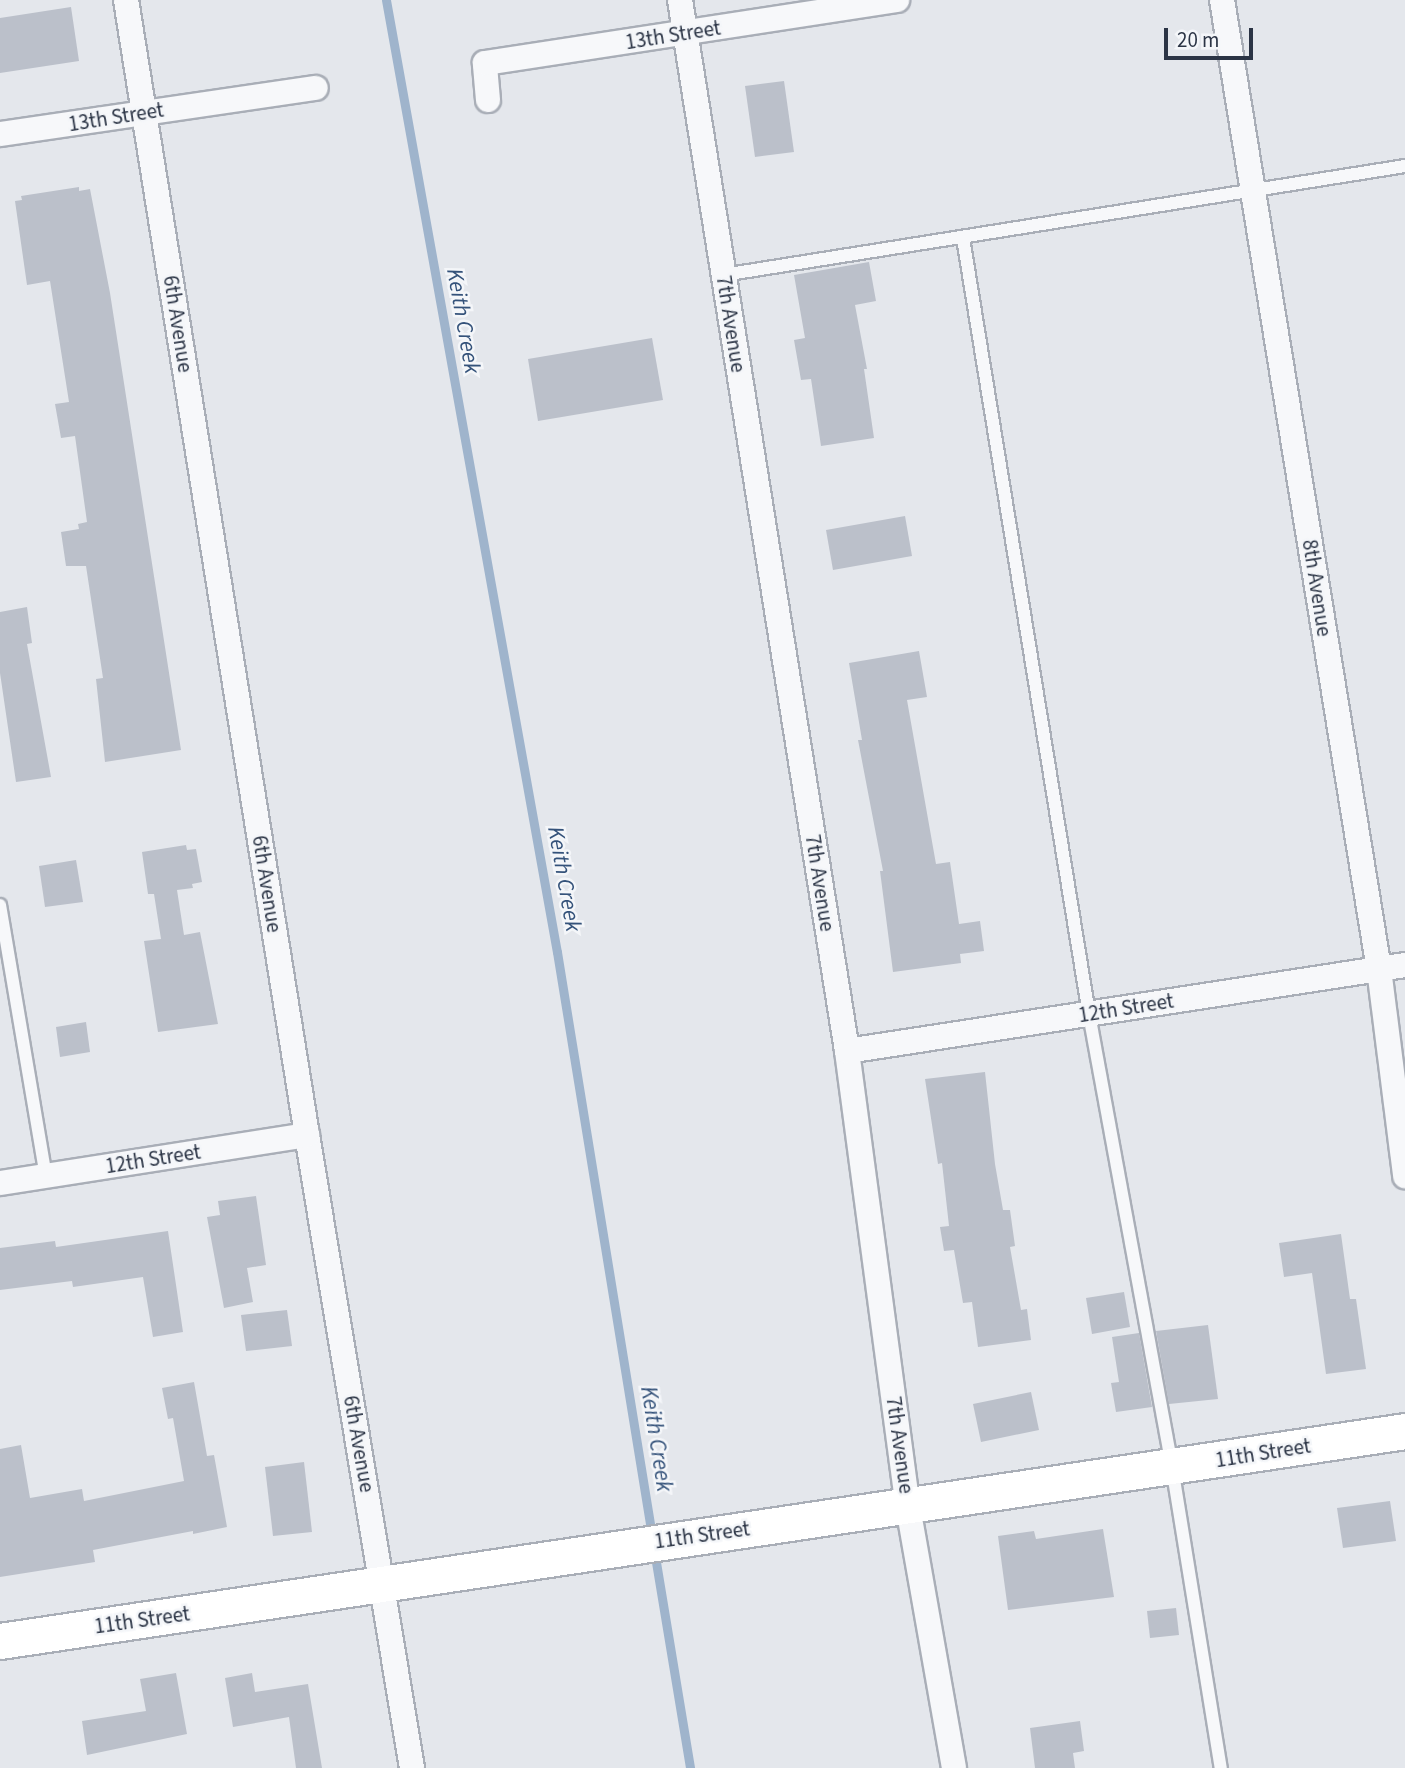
<!DOCTYPE html>
<html>
<head>
<meta charset="utf-8">
<style>
  body { margin:0 }
  #map { position:relative; width:1405px; height:1768px; overflow:hidden; background:#e4e7ec; font-family:"Source Sans 3",sans-serif }
  div>[style] { position:absolute }
  [style*='--x'] { left:calc(var(--x)*1px); top:calc(var(--y)*1px); width:calc(var(--w)*1px); rotate:calc(var(--a)*1deg) }
  .stream>* { height:9px; margin:-4.5px; padding:0 4.5px; transform-origin:4.5px; border-radius:4.5px; background:#9fb4cc }
  .building>* { inset:0; background:#bbc0ca }
  .roads { filter:drop-shadow(2px 0 #a9aeb7) drop-shadow(-2px 0 #a9aeb7) drop-shadow(0 2px #a9aeb7) drop-shadow(0 -2px #a9aeb7) }
  .lane>* { height:12px; margin:-6px; padding:0 6px; transform-origin:6px; border-radius:6px; background:#f7f8fa }
  .street>* { height:24px; margin:-12px; padding:0 12px; transform-origin:12px; border-radius:12px; background:#f7f8fa }
  .secondary>* { height:35px; margin:-17.5px; padding:0 17.5px; transform-origin:17.5px; border-radius:17.5px; background:#fff }
  span { translate:-50% -50%; white-space:nowrap; text-align:center; line-height:1.15; -webkit-text-stroke:5px #f4f6f9; paint-order:stroke }
  .street-label { font-size:21px; color:#2b3445 }
  .water-label { font-size:23px; color:#34527a; font-style:italic }
  .scale { position:absolute; left:1164px; top:28px; width:89px; height:32px; box-sizing:border-box; border:4px solid #2b3445; border-top:0; padding-left:9px; font-size:21px; line-height:24px; white-space:nowrap; color:#2b3445; -webkit-text-stroke:5px #f4f6f9; paint-order:stroke }
</style>
</head>
<body>
<div id="map">
  <div class="stream">
    <i style="--x:386;--y:0;--w:967;--a:79.82"></i>
    <i style="--x:557;--y:952;--w:592;--a:80.76"></i>
    <i style="--x:654;--y:1550;--w:221;--a:80.6"></i>
  </div>
  <div class="building">
    <i style="clip-path:polygon(71px 7px,79px 61px,0 73px,0 18px)"></i>
    <i style="clip-path:polygon(784px 81px,794px 152px,755px 157px,745px 86px)"></i>
    <i style="clip-path:polygon(79px 187px,79px 191px,90px 189px,110px 293px,181px 750px,105px 762px,96px 679px,103px 678px,86px 566px,66px 566px,61px 532px,79px 529px,78px 524px,87px 522px,75px 436px,61px 438px,55px 404px,69px 402px,50px 281px,27px 285px,15px 201px,22px 200px,21px 196px)"></i>
    <i style="clip-path:polygon(869px 262px,876px 301px,855px 305px,867px 369px,864px 369px,874px 438px,821px 446px,811px 379px,801px 380px,794px 340px,805px 338px,794px 275px)"></i>
    <i style="clip-path:polygon(652px 338px,663px 400px,538px 421px,528px 359px)"></i>
    <i style="clip-path:polygon(905px 516px,912px 556px,833px 570px,826px 530px)"></i>
    <i style="clip-path:polygon(27px 607px,32px 643px,27px 644px,51px 777px,16px 782px,0 673px,0 612px)"></i>
    <i style="clip-path:polygon(919px 651px,927px 697px,907px 700px,936px 864px,950px 862px,959px 924px,980px 921px,984px 951px,960px 954px,961px 963px,893px 972px,880px 871px,883px 871px,858px 740px,862px 740px,849px 663px)"></i>
    <i style="clip-path:polygon(186px 845px,187px 850px,196px 849px,202px 882px,192px 884px,193px 888px,177px 890px,184px 935px,200px 932px,218px 1024px,158px 1032px,144px 941px,161px 939px,154px 894px,148px 894px,142px 852px)"></i>
    <i style="clip-path:polygon(76px 860px,83px 902px,45px 907px,39px 866px)"></i>
    <i style="clip-path:polygon(86px 1022px,90px 1052px,60px 1057px,56px 1027px)"></i>
    <i style="clip-path:polygon(985px 1072px,995px 1164px,1003px 1210px,1010px 1210px,1015px 1246px,1010px 1247px,1021px 1310px,1027px 1309px,1031px 1340px,978px 1347px,972px 1302px,963px 1303px,954px 1250px,944px 1251px,940px 1227px,949px 1226px,942px 1163px,938px 1164px,925px 1079px)"></i>
    <i style="clip-path:polygon(256px 1196px,266px 1265px,247px 1268px,253px 1302px,224px 1308px,207px 1217px,220px 1215px,218px 1201px)"></i>
    <i style="clip-path:polygon(168px 1231px,183px 1332px,153px 1337px,143px 1277px,73px 1287px,72px 1281px,0 1290px,0 1248px,55px 1241px,56px 1247px)"></i>
    <i style="clip-path:polygon(1341px 1234px,1350px 1299px,1356px 1299px,1366px 1369px,1326px 1374px,1312px 1273px,1284px 1277px,1279px 1243px)"></i>
    <i style="clip-path:polygon(1124px 1292px,1130px 1327px,1092px 1334px,1086px 1298px)"></i>
    <i style="clip-path:polygon(287px 1310px,292px 1346px,246px 1351px,241px 1315px)"></i>
    <i style="clip-path:polygon(1208px 1325px,1218px 1399px,1169px 1404px,1156px 1331px)"></i>
    <i style="clip-path:polygon(1139px 1333px,1152px 1407px,1116px 1412px,1111px 1383px,1119px 1382px,1112px 1337px)"></i>
    <i style="clip-path:polygon(194px 1382px,207px 1456px,214px 1455px,227px 1527px,193px 1534px,193px 1531px,93px 1550px,95px 1562px,0 1577px,0 1449px,21px 1445px,30px 1498px,82px 1489px,84px 1501px,184px 1481px,173px 1418px,168px 1419px,162px 1388px)"></i>
    <i style="clip-path:polygon(1031px 1392px,1039px 1430px,981px 1442px,973px 1404px)"></i>
    <i style="clip-path:polygon(304px 1462px,312px 1532px,273px 1536px,265px 1467px)"></i>
    <i style="clip-path:polygon(1390px 1501px,1396px 1541px,1343px 1548px,1337px 1508px)"></i>
    <i style="clip-path:polygon(1103px 1529px,1114px 1597px,1008px 1610px,998px 1536px,1034px 1531px,1036px 1539px)"></i>
    <i style="clip-path:polygon(1176px 1608px,1179px 1635px,1150px 1638px,1147px 1611px)"></i>
    <i style="clip-path:polygon(176px 1673px,187px 1734px,87px 1755px,82px 1721px,146px 1711px,140px 1679px)"></i>
    <i style="clip-path:polygon(252px 1673px,255px 1692px,308px 1684px,322px 1768px,296px 1768px,289px 1717px,233px 1727px,225px 1678px)"></i>
    <i style="clip-path:polygon(1080px 1721px,1084px 1751px,1073px 1753px,1075px 1768px,1035px 1768px,1030px 1728px)"></i>
  </div>
  <div class="roads">
    <div class="lane">
      <i style="--x:963;--y:238;--w:786;--a:80.78"></i>
      <i style="--x:1089;--y:1014;--w:461;--a:79.6"></i>
      <i style="--x:1172;--y:1467;--w:305;--a:80.8"></i>
      <i style="--x:723;--y:275;--w:691;--a:-9.08"></i>
      <i style="--x:0;--y:905;--w:275;--a:80.4"></i>
    </div>
    <div class="street">
      <i style="--x:126;--y:0;--w:1149;--a:80.94"></i>
      <i style="--x:307;--y:1135;--w:642;--a:80.58"></i>
      <i style="--x:680;--y:0;--w:1064;--a:80.97"></i>
      <i style="--x:847;--y:1051;--w:460;--a:82.4"></i>
      <i style="--x:908;--y:1507;--w:265;--a:80"></i>
      <i style="--x:1222;--y:0;--w:982;--a:80.8"></i>
      <i style="--x:1379;--y:969;--w:209;--a:82.8"></i>
      <i style="--x:488;--y:100;--w:37;--a:-95"></i>
      <i style="--x:485;--y:63;--w:417;--a:-8.7"></i>
      <i style="--x:0;--y:134;--w:319;--a:-8.3"></i>
      <i style="--x:847;--y:1051;--w:565;--a:-8.76"></i>
      <i style="--x:0;--y:1183;--w:311;--a:-8.9"></i>
    </div>
    <div class="secondary">
      <i style="--x:0;--y:1641;--w:1421;--a:-8.5"></i>
    </div>
  </div>
  <div class="street-label">
    <span style="left:673px;top:35px;rotate:-9deg">13th Street</span>
    <span style="left:116px;top:117px;rotate:-9deg">13th Street</span>
    <span style="left:178px;top:324px;rotate:81deg">6th Avenue</span>
    <span style="left:731px;top:324px;rotate:81deg">7th Avenue</span>
    <span style="left:1317px;top:588px;rotate:81deg">8th Avenue</span>
    <span style="left:820px;top:883px;rotate:81deg">7th Avenue</span>
    <span style="left:267px;top:884px;rotate:81deg">6th Avenue</span>
    <span style="left:1126px;top:1008px;rotate:-9deg">12th Street</span>
    <span style="left:153px;top:1159px;rotate:-9deg">12th Street</span>
    <span style="left:359px;top:1444px;rotate:80deg">6th Avenue</span>
    <span style="left:900px;top:1445px;rotate:82deg">7th Avenue</span>
    <span style="left:1263px;top:1453px;rotate:-9deg">11th Street</span>
    <span style="left:702px;top:1535px;rotate:-8deg">11th Street</span>
    <span style="left:142px;top:1620px;rotate:-8deg">11th Street</span>
  </div>
  <div class="water-label">
    <span style="left:463px;top:321px;rotate:80deg">Keith Creek</span>
    <span style="left:564px;top:879px;rotate:80deg">Keith Creek</span>
    <span style="left:656px;top:1439px;rotate:81deg">Keith Creek</span>
  </div>
  <div class="scale">20 m</div>
</div>
</body>
</html>
